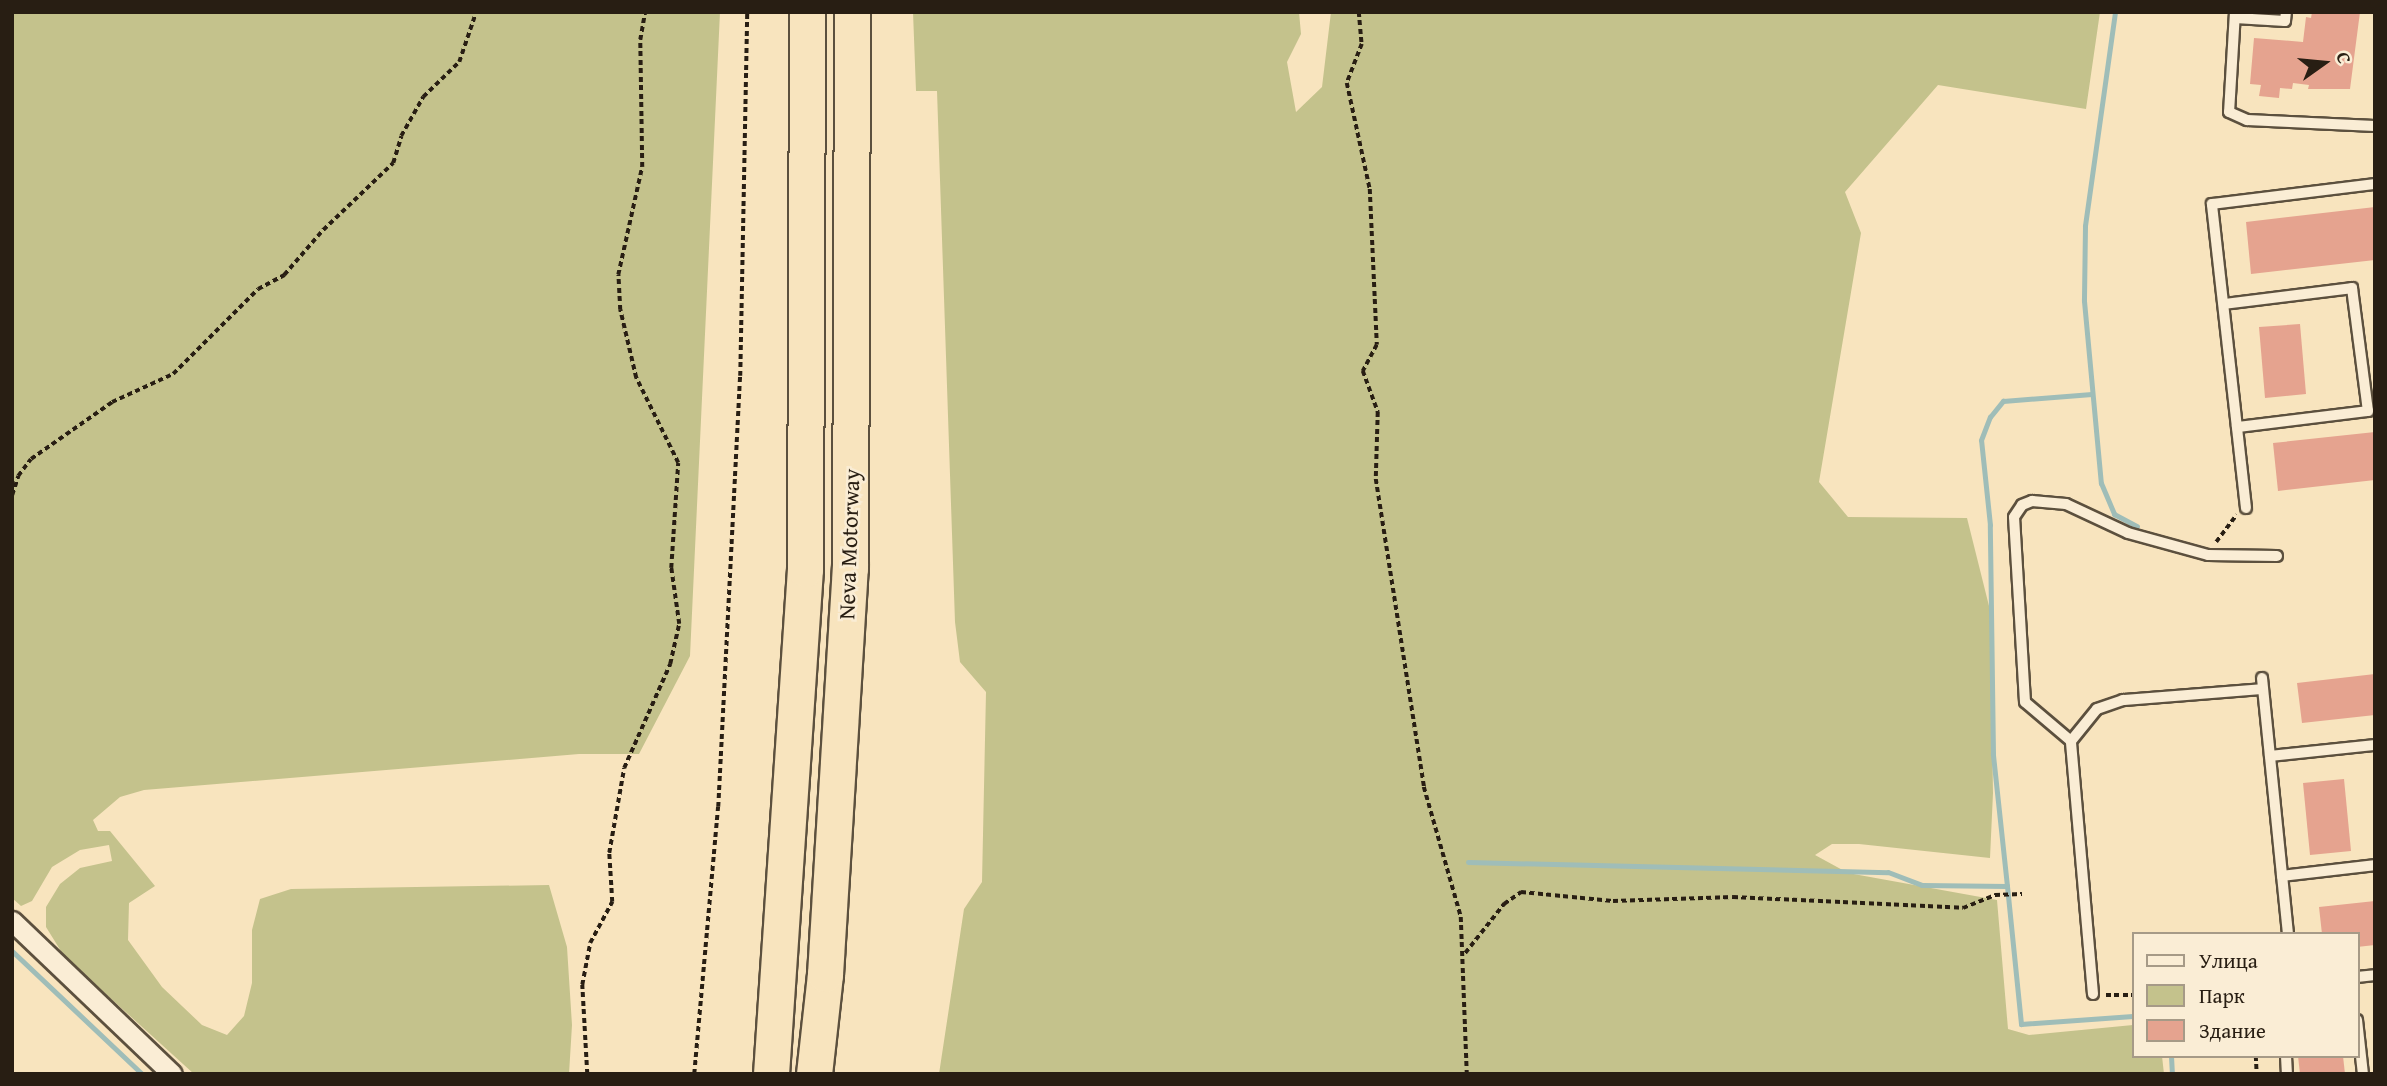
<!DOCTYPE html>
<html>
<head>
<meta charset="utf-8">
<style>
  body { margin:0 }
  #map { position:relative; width:2387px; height:1086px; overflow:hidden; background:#f8e4be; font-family:"Gentium Book Plus",serif }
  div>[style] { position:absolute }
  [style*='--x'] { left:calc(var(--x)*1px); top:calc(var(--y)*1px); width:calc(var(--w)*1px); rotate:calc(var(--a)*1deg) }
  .green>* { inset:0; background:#c4c28c }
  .stream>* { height:5px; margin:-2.5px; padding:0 2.5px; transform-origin:2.5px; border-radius:2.5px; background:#9fbdb8 }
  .building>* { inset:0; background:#e5a38f }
  .path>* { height:3.5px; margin-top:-1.75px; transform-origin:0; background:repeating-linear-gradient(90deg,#281e13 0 5px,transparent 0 8.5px) }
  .roads { filter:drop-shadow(2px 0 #5c503e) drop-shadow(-2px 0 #5c503e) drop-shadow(0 2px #5c503e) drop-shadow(0 -2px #5c503e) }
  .service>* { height:10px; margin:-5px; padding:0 5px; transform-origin:5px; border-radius:5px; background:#faedd5 }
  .minor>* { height:19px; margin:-9.5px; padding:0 9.5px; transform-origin:9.5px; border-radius:9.5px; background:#faedd5 }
  .motorway>* { height:35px; margin:-17.5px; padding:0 17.5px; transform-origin:17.5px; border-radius:17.5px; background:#f8e4be }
  span { translate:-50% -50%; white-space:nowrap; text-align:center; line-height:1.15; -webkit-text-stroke:5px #faedd5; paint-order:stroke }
  .street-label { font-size:23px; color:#281e13 }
  .frame { position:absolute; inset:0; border:14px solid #281e13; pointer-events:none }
  .legend { position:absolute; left:2132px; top:932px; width:228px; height:126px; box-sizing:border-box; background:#faedd5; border:2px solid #a69a87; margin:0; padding:9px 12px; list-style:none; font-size:21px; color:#281e13 }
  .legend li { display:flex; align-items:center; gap:14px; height:35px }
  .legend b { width:35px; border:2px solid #a69a87 }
  .north { position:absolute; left:2289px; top:28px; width:70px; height:70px; -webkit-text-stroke:5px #faedd5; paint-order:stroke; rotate:75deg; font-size:19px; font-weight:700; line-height:28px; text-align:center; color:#281e13 }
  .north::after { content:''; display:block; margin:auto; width:24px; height:32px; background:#281e13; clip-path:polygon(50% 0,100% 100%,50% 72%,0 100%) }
</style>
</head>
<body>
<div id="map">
  <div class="green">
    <i style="clip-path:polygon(12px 12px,720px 12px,690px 656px,639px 754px,579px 754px,144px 790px,120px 797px,93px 820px,98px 831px,110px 831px,155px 886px,129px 903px,128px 940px,162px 987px,202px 1025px,227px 1035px,244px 1016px,252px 983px,252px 930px,260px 899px,291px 889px,549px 885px,567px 947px,572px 1025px,569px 1074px,194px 1074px,64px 956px,46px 927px,46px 907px,60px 884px,80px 868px,112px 861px,109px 845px,80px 850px,52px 867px,32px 901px,21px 906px,12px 898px)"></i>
    <i style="clip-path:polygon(913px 12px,1299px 12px,1301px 34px,1287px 62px,1296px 112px,1322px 87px,1331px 12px,2100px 12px,2086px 109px,1938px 85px,1845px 192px,1861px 233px,1819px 482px,1848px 517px,1967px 518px,1990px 610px,1993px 793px,1990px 858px,1859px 844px,1832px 844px,1815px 855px,1848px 873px,1997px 900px,2008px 1029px,2029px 1035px,2133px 1025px,2133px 1056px,2162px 1056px,2164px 1074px,939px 1074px,964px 909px,982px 882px,986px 692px,960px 662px,955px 622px,937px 91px,916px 91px)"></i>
  </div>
  <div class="stream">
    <i style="--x:2115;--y:12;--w:216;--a:98"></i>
    <i style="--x:2085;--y:226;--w:75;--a:90.8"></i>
    <i style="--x:2084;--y:301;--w:183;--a:84.7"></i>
    <i style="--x:2101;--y:483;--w:34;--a:67"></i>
    <i style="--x:2114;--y:514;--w:26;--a:28"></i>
    <i style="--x:1468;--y:862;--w:420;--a:1.4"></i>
    <i style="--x:1888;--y:872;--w:36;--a:21"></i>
    <i style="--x:1922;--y:885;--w:85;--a:0.7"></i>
    <i style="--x:2007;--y:886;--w:139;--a:84.2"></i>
    <i style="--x:2021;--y:1024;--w:112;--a:-4.1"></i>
    <i style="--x:2007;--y:886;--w:133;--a:-96.1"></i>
    <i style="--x:1993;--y:754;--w:229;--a:-90.8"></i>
    <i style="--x:1990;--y:525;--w:85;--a:-96"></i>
    <i style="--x:1981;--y:440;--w:25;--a:-69"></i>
    <i style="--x:1990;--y:417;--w:21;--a:-51"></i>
    <i style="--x:2003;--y:401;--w:89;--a:-4.5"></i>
    <i style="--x:12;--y:951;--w:179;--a:43.4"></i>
    <i style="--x:2171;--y:1056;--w:18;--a:87"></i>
  </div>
  <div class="building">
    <i style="clip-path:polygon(2312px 12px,2360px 12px,2350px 89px,2308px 89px,2309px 85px,2293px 83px,2292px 89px,2280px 88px,2279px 98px,2259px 96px,2261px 85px,2250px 84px,2254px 38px,2303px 42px,2306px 17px,2311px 18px)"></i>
    <i style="clip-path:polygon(2375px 207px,2375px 260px,2251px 274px,2246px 222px)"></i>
    <i style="clip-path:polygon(2300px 324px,2306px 394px,2265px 398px,2259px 327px)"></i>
    <i style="clip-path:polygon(2375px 432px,2375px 480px,2278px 491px,2273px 443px)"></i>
    <i style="clip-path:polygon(2375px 674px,2375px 715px,2302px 723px,2297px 683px)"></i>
    <i style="clip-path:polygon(2344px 779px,2351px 851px,2310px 855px,2303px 783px)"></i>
    <i style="clip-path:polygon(2375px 901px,2375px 945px,2357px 947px,2357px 934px,2322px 934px,2319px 907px)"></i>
    <i style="clip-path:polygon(2298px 1056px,2343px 1056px,2345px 1074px,2300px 1074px)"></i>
  </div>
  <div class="path">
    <i style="--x:1359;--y:12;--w:32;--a:85"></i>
    <i style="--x:1362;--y:44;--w:42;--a:111"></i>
    <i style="--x:1347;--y:83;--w:108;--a:77.8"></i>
    <i style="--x:1370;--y:189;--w:156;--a:87.4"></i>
    <i style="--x:1377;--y:345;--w:30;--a:118"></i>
    <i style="--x:1363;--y:371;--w:44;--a:69.9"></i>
    <i style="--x:1378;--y:412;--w:67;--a:91.7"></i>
    <i style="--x:1376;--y:479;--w:312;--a:81.1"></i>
    <i style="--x:1424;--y:787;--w:135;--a:74.1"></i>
    <i style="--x:1461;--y:917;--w:157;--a:87.8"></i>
    <i style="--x:12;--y:495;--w:20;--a:-72"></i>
    <i style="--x:18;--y:476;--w:21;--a:-53"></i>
    <i style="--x:31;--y:459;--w:99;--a:-35.1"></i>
    <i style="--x:112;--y:402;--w:67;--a:-24.7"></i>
    <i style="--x:173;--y:374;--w:120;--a:-45"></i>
    <i style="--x:258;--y:289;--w:30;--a:-28"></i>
    <i style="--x:284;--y:275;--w:60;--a:-49.1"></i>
    <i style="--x:323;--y:230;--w:97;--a:-43.7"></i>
    <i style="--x:393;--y:163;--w:28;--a:-73"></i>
    <i style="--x:401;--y:136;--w:45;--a:-60.6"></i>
    <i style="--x:423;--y:97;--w:50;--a:-44.2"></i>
    <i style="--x:459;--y:62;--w:53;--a:-71.2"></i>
    <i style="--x:2216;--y:542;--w:34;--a:-53"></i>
    <i style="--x:1465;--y:953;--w:63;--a:-51.5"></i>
    <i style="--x:1504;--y:904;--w:21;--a:-35"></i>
    <i style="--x:1521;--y:892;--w:92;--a:5.6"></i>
    <i style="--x:1613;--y:901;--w:120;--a:-1.9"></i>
    <i style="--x:1733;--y:897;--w:230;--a:2.7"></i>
    <i style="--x:1963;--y:908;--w:35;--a:-22"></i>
    <i style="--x:1995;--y:895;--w:27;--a:-2"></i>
    <i style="--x:2106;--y:995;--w:27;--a:0"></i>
    <i style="--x:2256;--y:1056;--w:18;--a:87"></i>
    <i style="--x:587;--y:1074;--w:89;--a:-93.2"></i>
    <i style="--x:582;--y:985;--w:43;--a:-79.2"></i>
    <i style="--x:590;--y:943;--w:47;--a:-61.8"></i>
    <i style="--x:612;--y:902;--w:49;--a:-93.5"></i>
    <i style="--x:609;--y:853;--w:86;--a:-80"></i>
    <i style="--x:624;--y:768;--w:114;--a:-66.1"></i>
    <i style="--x:670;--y:664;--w:41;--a:-77.3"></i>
    <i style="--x:679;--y:624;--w:57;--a:-98.1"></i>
    <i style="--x:671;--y:568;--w:105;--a:-86.2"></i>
    <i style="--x:678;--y:463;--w:95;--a:-116.3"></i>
    <i style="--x:636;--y:378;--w:70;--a:-103.2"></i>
    <i style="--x:620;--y:310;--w:35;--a:-93"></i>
    <i style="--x:618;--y:275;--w:111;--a:-77.5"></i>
    <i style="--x:642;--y:167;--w:127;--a:-90.9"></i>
    <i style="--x:640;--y:40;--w:28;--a:-80"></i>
    <i style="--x:694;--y:1074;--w:268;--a:-84.9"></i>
    <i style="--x:718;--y:807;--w:432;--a:-87.1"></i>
    <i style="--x:740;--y:376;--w:364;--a:-88.9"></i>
  </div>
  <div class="roads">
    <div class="service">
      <i style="--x:2235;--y:12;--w:100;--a:93.4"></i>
      <i style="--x:2229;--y:112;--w:20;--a:24"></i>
      <i style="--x:2247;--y:120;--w:128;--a:2.7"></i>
      <i style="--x:2235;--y:18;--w:50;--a:3.4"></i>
      <i style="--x:2285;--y:21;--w:9;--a:-84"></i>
      <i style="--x:2224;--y:304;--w:129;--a:-7.1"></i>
      <i style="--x:2352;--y:288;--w:124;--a:82.6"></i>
      <i style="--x:2368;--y:411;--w:132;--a:173"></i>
      <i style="--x:2246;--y:508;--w:306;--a:-96.4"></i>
      <i style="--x:2212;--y:204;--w:164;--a:-7"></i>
      <i style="--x:2262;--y:678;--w:257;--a:84.2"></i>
      <i style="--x:2071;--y:741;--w:60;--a:-139.7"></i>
      <i style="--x:2025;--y:702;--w:185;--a:-93.4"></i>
      <i style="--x:2014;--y:517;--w:14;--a:-56"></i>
      <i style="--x:2022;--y:505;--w:11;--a:-22"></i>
      <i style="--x:2032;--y:501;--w:34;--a:5"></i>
      <i style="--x:2066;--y:504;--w:68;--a:25.1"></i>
      <i style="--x:2128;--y:533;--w:83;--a:15.4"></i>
      <i style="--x:2208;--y:555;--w:69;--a:0.8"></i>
      <i style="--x:2270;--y:756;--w:106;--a:-6"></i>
      <i style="--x:2282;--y:876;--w:94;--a:-6.7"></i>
      <i style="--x:2357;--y:977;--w:18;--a:-6"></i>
      <i style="--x:2093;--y:994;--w:254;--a:-95"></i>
      <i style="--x:2071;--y:741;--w:41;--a:-50.9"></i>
      <i style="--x:2097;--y:709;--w:28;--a:-19"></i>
      <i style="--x:2123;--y:700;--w:140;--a:-4.5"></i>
      <i style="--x:2357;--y:1020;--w:54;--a:83.7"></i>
      <i style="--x:2286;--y:1056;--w:18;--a:87"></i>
    </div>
    <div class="minor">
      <i style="--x:12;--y:921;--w:221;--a:43.7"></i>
    </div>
    <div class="motorway">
      <i style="--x:771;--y:1074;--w:506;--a:-86.15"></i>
      <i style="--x:805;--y:569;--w:557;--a:-89.79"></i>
      <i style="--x:814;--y:1074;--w:101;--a:-83.7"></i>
      <i style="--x:825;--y:974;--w:407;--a:-86.5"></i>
      <i style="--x:850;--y:568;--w:556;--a:-89.79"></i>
    </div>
  </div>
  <div class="street-label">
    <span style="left:849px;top:544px;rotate:-88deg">Neva Motorway</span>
  </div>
  <div class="frame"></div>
  <ul class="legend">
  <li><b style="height:9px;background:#faedd5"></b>Улица</li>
  <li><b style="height:19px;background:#c4c28c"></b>Парк</li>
  <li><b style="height:19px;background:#e5a38f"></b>Здание</li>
  </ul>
  <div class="north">С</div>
</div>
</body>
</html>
